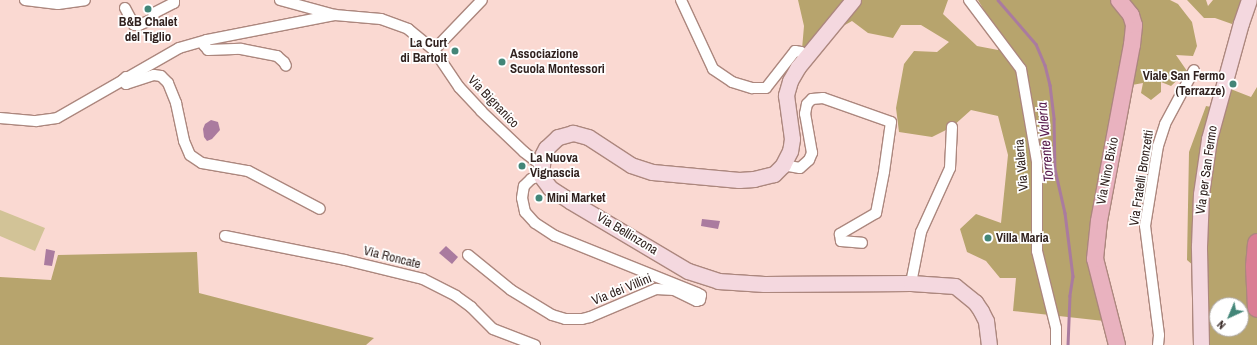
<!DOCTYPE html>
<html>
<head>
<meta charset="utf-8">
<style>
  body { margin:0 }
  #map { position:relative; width:1257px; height:345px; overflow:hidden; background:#fad9d2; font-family:"Archivo Narrow",sans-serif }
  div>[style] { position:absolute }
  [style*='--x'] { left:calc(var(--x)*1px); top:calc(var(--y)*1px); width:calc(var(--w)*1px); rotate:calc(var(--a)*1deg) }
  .green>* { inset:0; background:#d2c397 }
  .forest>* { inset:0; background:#b7a46d }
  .water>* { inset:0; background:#aa7b9f }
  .stream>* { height:2.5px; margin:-1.25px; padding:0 1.25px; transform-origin:1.25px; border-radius:1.25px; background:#aa7b9f }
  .roads { filter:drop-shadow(1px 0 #ac877e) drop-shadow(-1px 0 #ac877e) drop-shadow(0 1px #ac877e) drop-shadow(0 -1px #ac877e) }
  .street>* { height:10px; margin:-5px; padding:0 5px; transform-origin:5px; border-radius:5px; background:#fff }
  .secondary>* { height:15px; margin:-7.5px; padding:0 7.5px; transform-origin:7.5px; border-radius:7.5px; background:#f4d8df }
  .primary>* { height:16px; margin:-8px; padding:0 8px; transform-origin:8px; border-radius:8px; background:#e9b2bf }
  .highway>* { height:19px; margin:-9.5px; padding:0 9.5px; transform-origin:9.5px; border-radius:9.5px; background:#da7e94 }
  .dots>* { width:11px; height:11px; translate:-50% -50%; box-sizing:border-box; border:2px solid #fff; border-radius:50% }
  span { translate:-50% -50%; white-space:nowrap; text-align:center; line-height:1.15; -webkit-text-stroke:3.5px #fff; paint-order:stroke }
  .poi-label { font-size:13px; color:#31221f; font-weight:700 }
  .right { translate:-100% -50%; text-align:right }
  .left { translate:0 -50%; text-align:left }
  .street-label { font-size:13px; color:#31221f }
  .water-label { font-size:14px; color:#5b2050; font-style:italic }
  .north { position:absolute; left:1209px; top:297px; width:40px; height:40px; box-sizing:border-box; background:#fff; border:1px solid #ada7a5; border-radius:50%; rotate:224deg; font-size:11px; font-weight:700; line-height:16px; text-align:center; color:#31221f }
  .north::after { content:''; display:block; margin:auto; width:14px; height:18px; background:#438678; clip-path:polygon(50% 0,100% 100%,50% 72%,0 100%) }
</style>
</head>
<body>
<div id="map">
  <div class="green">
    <i style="clip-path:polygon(0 210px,45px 228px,35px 251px,0 236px)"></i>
  </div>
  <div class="forest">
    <i style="clip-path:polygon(798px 0,948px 0,943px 14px,977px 46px,998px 50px,1001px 39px,978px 0,1170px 0,1178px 4px,1192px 22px,1197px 46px,1193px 56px,1176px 55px,1187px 71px,1171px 86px,1161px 82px,1161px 92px,1151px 100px,1141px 93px,1143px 83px,1132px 85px,1104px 220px,1101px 263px,1113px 322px,1013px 311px,1016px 278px,1000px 278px,986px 261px,967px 252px,960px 229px,976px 214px,1001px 223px,1008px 155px,998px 116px,971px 110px,952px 127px,932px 137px,899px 132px,896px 108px,904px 64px,914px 51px,937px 52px,949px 42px,921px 25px,901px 25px,893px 38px,868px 33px,852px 21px,802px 49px,804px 26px)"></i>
    <i style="clip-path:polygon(1187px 0,1206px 0,1208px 6px,1213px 0,1243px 0,1232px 24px,1215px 18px,1204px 18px)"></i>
    <i style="clip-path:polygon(evenodd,1257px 87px,1257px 345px,1203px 345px,1202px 273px,1187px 260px,1189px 152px,1206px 106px,1220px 109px,1228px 88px,1251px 97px,1257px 87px,1217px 305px,1241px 305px,1241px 329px,1217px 329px,1217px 305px)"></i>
    <i style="clip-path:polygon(197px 252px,199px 293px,374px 338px,366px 345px,0 345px,0 277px,51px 280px,58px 255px)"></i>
  </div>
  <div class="water">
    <i style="clip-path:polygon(211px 120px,218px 122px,220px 130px,212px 139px,207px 141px,204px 137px,203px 129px,205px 124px)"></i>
    <i style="clip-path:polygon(702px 219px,720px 221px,718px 229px,701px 226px)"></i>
    <i style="clip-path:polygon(446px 246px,458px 257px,452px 264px,439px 253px)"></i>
    <i style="clip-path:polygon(46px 249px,55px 251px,52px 266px,44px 265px)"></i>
  </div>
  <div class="stream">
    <i style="--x:998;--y:0;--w:58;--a:49.2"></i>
    <i style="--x:1036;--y:44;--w:23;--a:67"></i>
    <i style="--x:1045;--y:65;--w:21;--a:76"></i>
    <i style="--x:1050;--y:85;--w:34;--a:83"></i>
    <i style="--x:1054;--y:119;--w:50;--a:88.9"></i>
    <i style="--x:1055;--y:169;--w:45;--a:77.2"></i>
    <i style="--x:1065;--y:213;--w:64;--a:82.8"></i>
    <i style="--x:1073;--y:276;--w:20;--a:99"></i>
    <i style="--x:1070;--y:296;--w:49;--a:92.3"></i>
  </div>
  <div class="roads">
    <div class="street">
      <i style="--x:25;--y:0;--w:33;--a:7"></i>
      <i style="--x:58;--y:4;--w:27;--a:-8"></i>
      <i style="--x:280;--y:0;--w:57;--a:15.3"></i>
      <i style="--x:335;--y:15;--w:46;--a:5"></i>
      <i style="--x:381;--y:19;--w:29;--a:20"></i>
      <i style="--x:408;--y:29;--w:33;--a:39"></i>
      <i style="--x:434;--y:50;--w:45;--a:56"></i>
      <i style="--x:459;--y:87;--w:33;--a:47"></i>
      <i style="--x:481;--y:111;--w:59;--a:43.6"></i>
      <i style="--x:524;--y:152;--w:21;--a:37"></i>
      <i style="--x:681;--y:0;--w:76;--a:65.1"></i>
      <i style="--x:713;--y:69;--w:23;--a:34"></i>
      <i style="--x:732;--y:82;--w:21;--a:17"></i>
      <i style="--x:752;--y:88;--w:14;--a:0"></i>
      <i style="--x:766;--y:88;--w:47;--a:-51.9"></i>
      <i style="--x:795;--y:51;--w:6;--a:9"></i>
      <i style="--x:801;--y:52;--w:7;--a:45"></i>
      <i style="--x:969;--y:0;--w:86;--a:53"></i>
      <i style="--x:1021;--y:69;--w:94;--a:80.2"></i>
      <i style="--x:1037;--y:162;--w:89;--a:90"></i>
      <i style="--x:1037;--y:251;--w:79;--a:76.1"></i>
      <i style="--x:1056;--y:328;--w:17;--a:90"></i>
      <i style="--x:125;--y:8;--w:19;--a:62"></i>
      <i style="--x:134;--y:25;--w:5;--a:0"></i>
      <i style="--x:139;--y:25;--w:15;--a:-23"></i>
      <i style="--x:153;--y:19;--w:6;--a:-81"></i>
      <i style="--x:154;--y:13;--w:22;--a:-27"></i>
      <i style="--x:174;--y:3;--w:3;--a:-90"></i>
      <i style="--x:207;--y:40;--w:6;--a:121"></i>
      <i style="--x:204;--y:45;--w:6;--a:51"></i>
      <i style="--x:208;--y:50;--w:33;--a:-2"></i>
      <i style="--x:241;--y:49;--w:37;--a:11"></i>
      <i style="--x:277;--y:56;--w:9;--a:41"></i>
      <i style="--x:284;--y:62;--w:4;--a:63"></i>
      <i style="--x:434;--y:50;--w:69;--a:-46.2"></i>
      <i style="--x:126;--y:77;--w:4;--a:135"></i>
      <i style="--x:123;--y:80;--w:5;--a:53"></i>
      <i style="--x:126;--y:84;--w:29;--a:-18"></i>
      <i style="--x:154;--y:75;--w:7;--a:8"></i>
      <i style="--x:161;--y:76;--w:10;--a:45"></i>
      <i style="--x:168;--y:83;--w:22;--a:68"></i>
      <i style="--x:176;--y:103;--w:39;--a:78"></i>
      <i style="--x:184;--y:141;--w:15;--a:67"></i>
      <i style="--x:190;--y:155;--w:14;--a:34"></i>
      <i style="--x:202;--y:163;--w:47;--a:9.9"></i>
      <i style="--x:248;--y:171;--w:81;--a:27.8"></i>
      <i style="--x:0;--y:118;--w:36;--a:5"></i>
      <i style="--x:36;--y:121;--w:21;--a:-8"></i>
      <i style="--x:57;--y:118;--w:141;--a:-29.8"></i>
      <i style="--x:179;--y:48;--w:29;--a:-16"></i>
      <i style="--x:207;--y:40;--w:130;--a:-11.1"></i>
      <i style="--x:783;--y:165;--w:17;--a:10"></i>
      <i style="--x:800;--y:168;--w:12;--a:-42"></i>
      <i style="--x:809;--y:160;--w:8;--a:-67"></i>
      <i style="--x:812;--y:153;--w:40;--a:-100"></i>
      <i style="--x:805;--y:114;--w:10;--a:-79"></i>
      <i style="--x:807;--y:104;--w:7;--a:-45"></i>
      <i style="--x:812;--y:99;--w:11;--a:-5"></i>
      <i style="--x:823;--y:98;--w:72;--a:19.4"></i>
      <i style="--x:891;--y:122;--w:50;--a:98"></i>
      <i style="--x:884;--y:172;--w:42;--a:101"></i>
      <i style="--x:876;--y:213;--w:42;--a:149.7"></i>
      <i style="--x:840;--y:234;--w:7;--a:82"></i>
      <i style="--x:841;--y:241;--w:21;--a:5"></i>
      <i style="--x:225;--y:236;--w:122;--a:11.3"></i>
      <i style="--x:345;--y:260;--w:80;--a:13.7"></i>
      <i style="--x:423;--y:279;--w:37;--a:27"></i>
      <i style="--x:456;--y:296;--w:19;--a:36"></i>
      <i style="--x:471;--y:307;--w:31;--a:45"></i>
      <i style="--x:493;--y:329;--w:45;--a:20.9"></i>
      <i style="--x:468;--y:255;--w:55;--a:39.1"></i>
      <i style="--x:511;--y:290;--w:48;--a:31.4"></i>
      <i style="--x:552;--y:315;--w:14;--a:17"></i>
      <i style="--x:565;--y:319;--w:17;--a:0"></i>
      <i style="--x:582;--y:319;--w:8;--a:-14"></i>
      <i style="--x:590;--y:317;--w:72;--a:-23"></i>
      <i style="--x:656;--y:289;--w:18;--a:3"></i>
      <i style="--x:674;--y:290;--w:25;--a:26"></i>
      <i style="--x:697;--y:301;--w:3;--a:-18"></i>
      <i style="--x:700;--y:300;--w:5;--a:-79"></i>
      <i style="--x:701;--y:295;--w:4;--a:-153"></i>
      <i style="--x:697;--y:293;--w:153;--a:-158.1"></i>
      <i style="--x:555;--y:236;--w:24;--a:-147"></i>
      <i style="--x:535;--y:223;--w:15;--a:-132"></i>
      <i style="--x:525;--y:212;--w:14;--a:-102"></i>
      <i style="--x:522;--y:198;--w:12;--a:-81"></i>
      <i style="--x:524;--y:186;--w:10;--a:-45"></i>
      <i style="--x:531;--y:179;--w:10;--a:-17"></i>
      <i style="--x:911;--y:283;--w:52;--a:-78.9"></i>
      <i style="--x:921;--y:232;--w:70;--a:-65.6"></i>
      <i style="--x:950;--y:168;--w:41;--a:-87.2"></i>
      <i style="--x:1158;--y:345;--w:10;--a:-84"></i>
      <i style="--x:1159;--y:335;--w:110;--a:-97.3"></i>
      <i style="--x:1145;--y:226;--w:81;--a:-80.8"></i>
      <i style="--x:1158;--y:146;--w:23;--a:-72"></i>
      <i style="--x:1165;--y:124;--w:61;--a:-61.8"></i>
    </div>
    <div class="secondary">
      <i style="--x:853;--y:0;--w:87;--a:129.4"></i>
      <i style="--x:798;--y:67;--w:16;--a:120"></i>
      <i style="--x:790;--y:81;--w:15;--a:106"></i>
      <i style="--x:786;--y:95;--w:44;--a:82.2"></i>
      <i style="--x:792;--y:139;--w:12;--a:99"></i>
      <i style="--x:790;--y:151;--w:16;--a:117"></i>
      <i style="--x:783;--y:165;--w:13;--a:135"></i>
      <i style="--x:774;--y:174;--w:21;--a:166"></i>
      <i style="--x:754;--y:179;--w:15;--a:176"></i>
      <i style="--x:739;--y:180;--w:87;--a:-174.7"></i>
      <i style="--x:652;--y:172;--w:22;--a:-162"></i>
      <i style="--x:631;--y:165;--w:51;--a:-146.9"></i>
      <i style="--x:588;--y:137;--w:16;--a:-165"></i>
      <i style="--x:573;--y:133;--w:16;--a:165"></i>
      <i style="--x:558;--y:137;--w:16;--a:137"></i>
      <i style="--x:546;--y:148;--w:7;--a:117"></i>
      <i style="--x:543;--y:154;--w:22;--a:95"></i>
      <i style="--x:541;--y:176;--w:15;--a:53"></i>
      <i style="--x:550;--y:188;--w:24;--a:33"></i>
      <i style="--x:570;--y:201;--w:137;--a:30.7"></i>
      <i style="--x:688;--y:271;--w:32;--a:18"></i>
      <i style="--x:718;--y:281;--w:46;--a:3.7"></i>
      <i style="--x:764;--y:284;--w:147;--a:-0.4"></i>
      <i style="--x:911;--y:283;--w:44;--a:3.9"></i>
      <i style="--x:955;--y:286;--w:26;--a:39"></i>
      <i style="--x:975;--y:302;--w:11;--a:56"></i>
      <i style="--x:981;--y:311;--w:11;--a:63"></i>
      <i style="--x:986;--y:321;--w:24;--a:83"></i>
      <i style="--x:1201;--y:345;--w:99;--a:-91.2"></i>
      <i style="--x:1199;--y:246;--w:52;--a:-87.8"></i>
      <i style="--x:1201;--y:194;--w:56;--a:-81.7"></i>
      <i style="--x:1209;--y:139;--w:120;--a:-74.6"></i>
      <i style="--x:1241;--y:23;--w:24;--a:-71"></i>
    </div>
    <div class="primary">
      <i style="--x:1117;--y:345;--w:89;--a:-104.3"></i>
      <i style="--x:1095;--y:259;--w:38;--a:-84"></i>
      <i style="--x:1099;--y:221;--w:179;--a:-79.4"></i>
      <i style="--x:1132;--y:45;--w:20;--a:-84"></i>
      <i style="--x:1134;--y:25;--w:10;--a:-107"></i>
      <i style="--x:1131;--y:15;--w:19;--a:-129"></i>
    </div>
    <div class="highway">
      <i style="--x:1257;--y:243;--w:23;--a:95"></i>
      <i style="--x:1255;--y:266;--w:41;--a:87.2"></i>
    </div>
  </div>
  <div class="dots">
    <i style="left:148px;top:9px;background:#438678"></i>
    <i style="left:455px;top:51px;background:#438678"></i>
    <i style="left:502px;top:62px;background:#438678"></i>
    <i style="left:1233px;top:84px;background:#438678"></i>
    <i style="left:522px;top:166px;background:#438678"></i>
    <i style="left:539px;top:198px;background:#438678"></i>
    <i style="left:988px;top:238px;background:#438678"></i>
  </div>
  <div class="poi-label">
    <span style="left:148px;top:30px">B&amp;B Chalet<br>del Tiglio</span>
    <span class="right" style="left:447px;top:51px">La Curt<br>di Bartolt</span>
    <span class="left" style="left:510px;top:62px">Associazione<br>Scuola Montessori</span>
    <span class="right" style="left:1225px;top:84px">Viale San Fermo<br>(Terrazze)</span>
    <span class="left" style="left:530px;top:166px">La Nuova<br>Vignascia</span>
    <span class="left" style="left:547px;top:198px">Mini Market</span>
    <span class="left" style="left:996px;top:238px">Villa Maria</span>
  </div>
  <div class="street-label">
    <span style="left:493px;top:102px;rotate:46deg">Via Bignanico</span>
    <span style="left:1022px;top:165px;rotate:-95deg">Via Valeria</span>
    <span style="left:1207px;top:170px;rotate:-82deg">Via per San Fermo</span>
    <span style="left:1108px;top:171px;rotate:-79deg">Via Nino Bixio</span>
    <span style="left:1142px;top:178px;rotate:-81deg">Via Fratelli Bronzetti</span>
    <span style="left:627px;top:234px;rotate:31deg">Via Bellinzona</span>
    <span style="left:392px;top:258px;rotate:14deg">Via Roncate</span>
    <span style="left:622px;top:290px;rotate:-22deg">Via dei Villini</span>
  </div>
  <div class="water-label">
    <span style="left:1045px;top:142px;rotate:-95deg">Torrente Valeria</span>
  </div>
  <div class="north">N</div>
</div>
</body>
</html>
